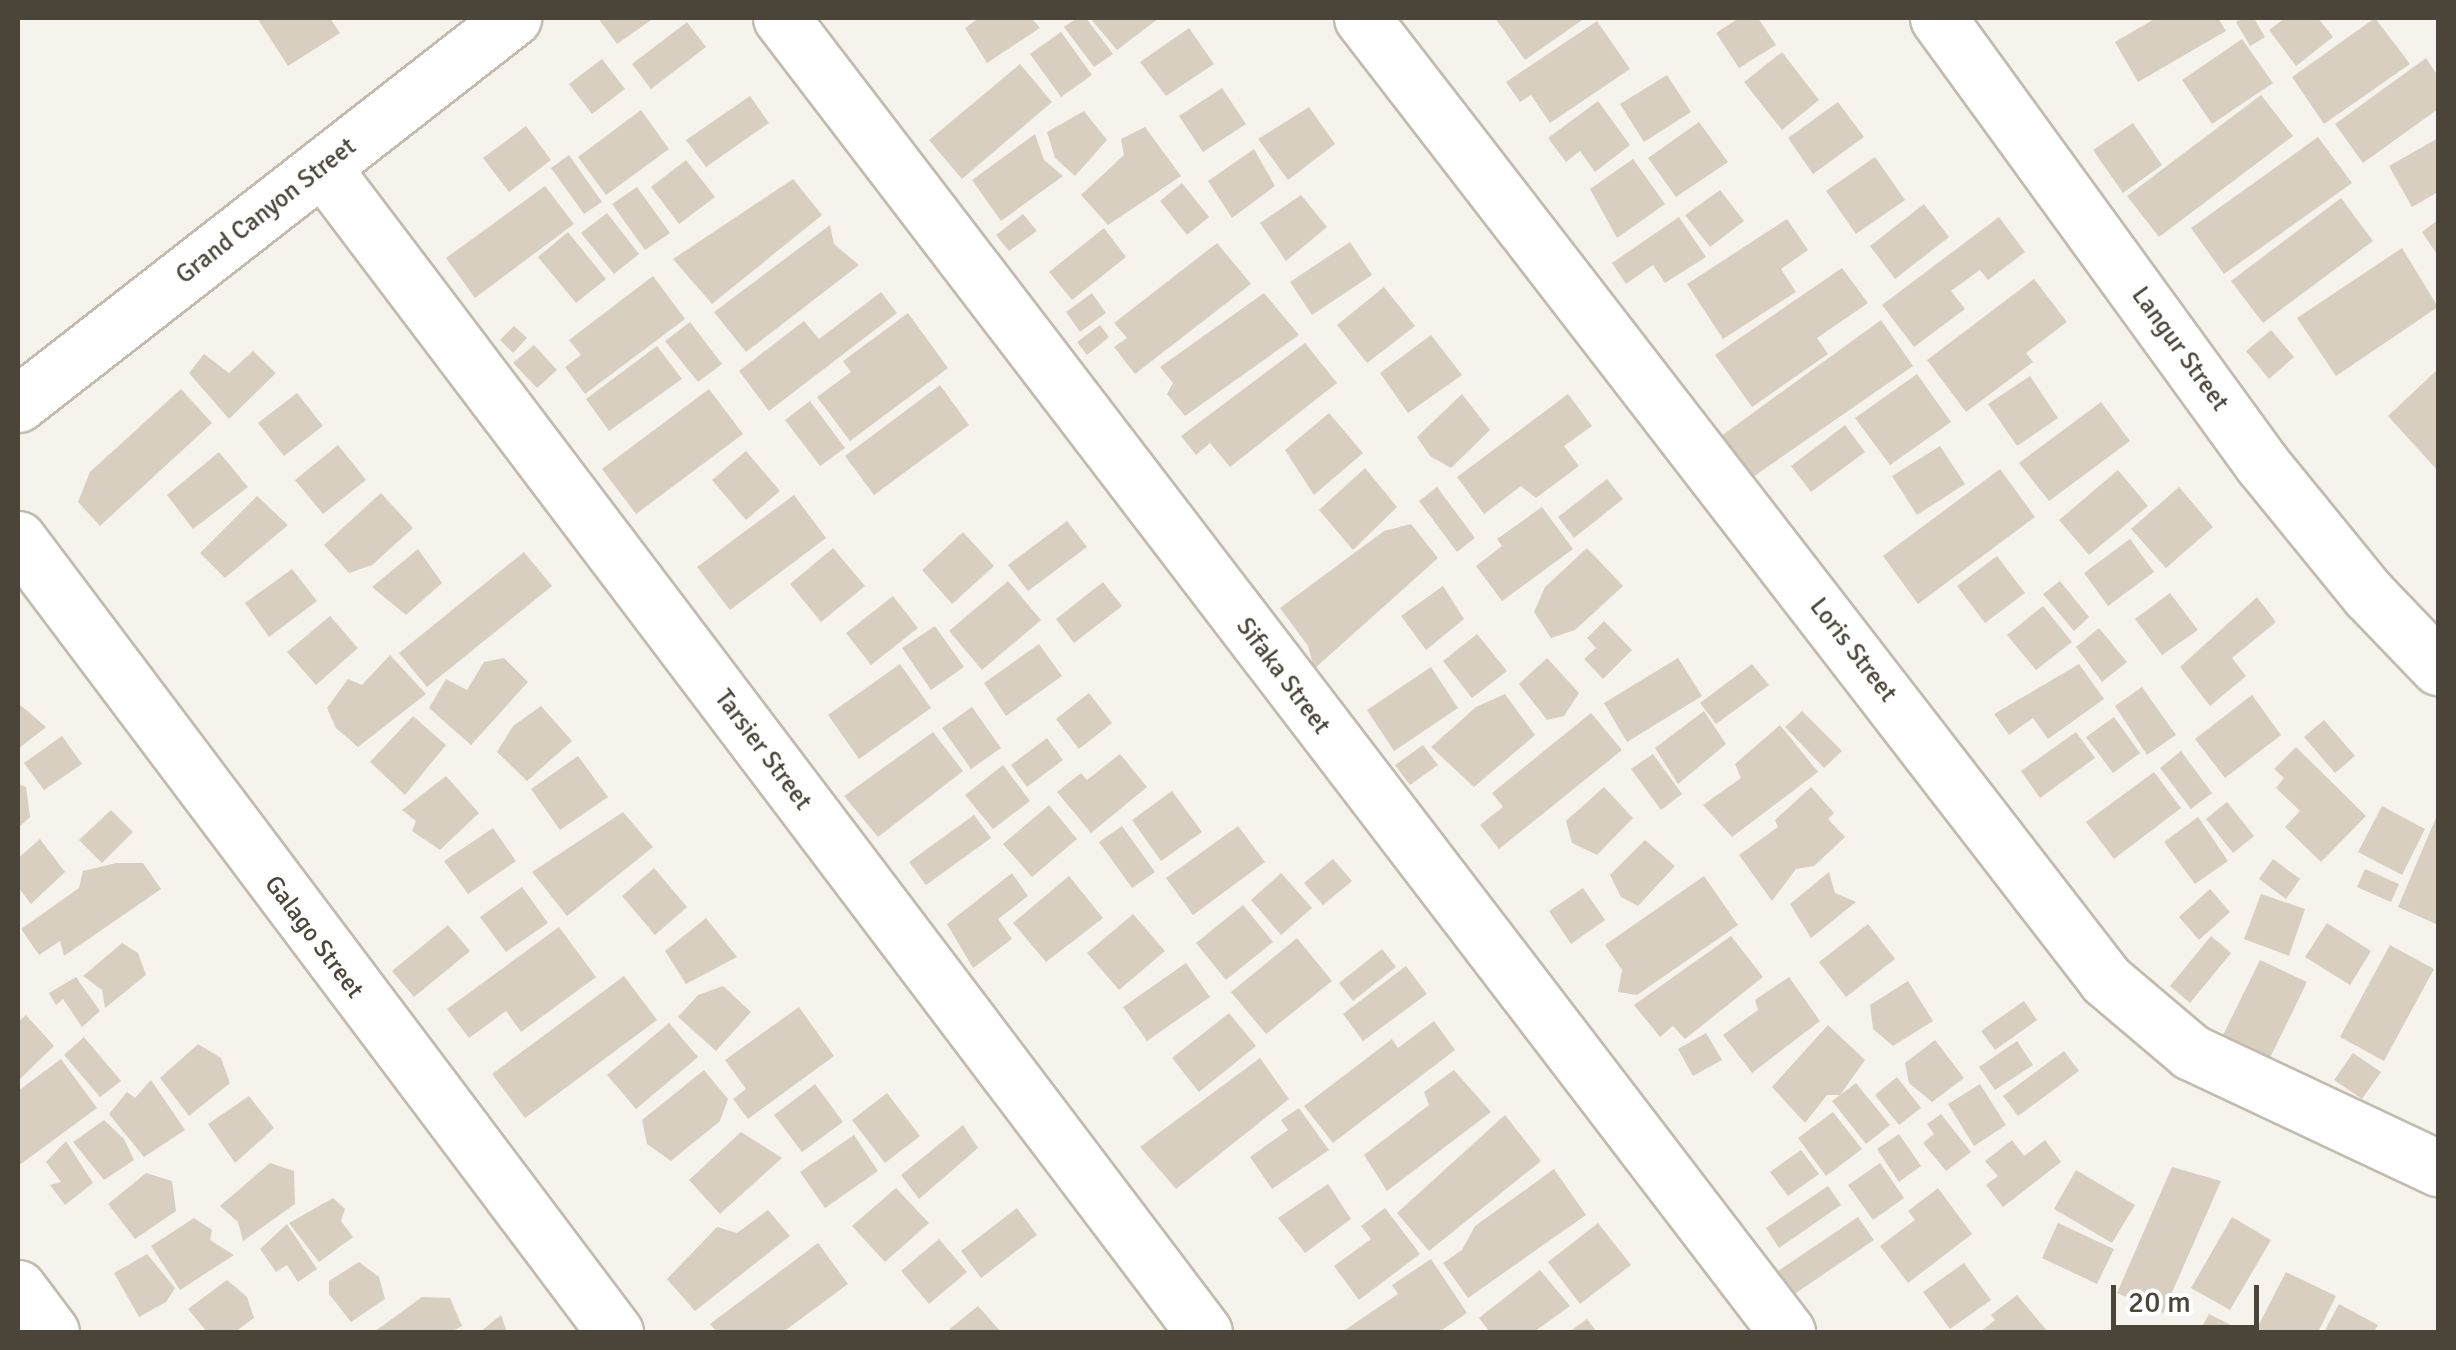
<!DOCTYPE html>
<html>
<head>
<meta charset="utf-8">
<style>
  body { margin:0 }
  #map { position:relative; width:2456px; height:1350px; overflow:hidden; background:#f6f3ec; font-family:Signika,sans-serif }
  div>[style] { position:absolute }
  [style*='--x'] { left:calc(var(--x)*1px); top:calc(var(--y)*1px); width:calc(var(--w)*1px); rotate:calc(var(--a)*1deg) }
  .building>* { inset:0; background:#d8cfc1 }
  .roads { filter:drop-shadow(2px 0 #c2bbae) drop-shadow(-2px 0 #c2bbae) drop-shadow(0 2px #c2bbae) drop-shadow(0 -2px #c2bbae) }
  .street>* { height:55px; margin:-27.5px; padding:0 27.5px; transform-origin:27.5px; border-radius:27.5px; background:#fff }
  span { translate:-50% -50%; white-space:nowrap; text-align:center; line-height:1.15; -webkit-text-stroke:8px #fff; paint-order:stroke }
  .street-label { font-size:25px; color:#4b4439 }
  .frame { position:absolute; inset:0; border:20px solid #4b4439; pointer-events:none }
  .scale { position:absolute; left:2111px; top:1285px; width:148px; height:45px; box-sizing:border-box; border:5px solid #4b4439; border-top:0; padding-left:12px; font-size:30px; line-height:35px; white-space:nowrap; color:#4b4439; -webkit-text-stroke:8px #fff; paint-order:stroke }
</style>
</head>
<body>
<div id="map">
  <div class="building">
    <i style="clip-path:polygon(257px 18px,330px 18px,340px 33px,288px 66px)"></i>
    <i style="clip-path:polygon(598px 18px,654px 18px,617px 44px)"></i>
    <i style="clip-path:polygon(979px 18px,1031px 18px,1040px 28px,987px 63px,965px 28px)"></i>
    <i style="clip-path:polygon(1077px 18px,1086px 18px,1113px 54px,1094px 67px,1064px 27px)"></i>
    <i style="clip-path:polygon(1090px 18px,1159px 18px,1117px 50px)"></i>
    <i style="clip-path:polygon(1495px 18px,1585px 18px,1525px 60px)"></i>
    <i style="clip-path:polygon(1739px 18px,1758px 18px,1776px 45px,1739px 68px,1716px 33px)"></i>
    <i style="clip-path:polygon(2156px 18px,2218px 18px,2226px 31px,2138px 82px,2115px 42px)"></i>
    <i style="clip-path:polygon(2243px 18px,2254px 18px,2265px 37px,2250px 46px,2236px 22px)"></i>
    <i style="clip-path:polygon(2285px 18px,2318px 18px,2333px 37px,2296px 66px,2269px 30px)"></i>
    <i style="clip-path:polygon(2375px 18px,2410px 64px,2324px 124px,2292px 77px)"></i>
    <i style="clip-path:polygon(1597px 21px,1630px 69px,1550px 123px,1531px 95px,1520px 102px,1506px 82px)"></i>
    <i style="clip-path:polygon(687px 22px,706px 47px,651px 89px,632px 64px)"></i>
    <i style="clip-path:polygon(1189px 28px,1214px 64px,1166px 96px,1140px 62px)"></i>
    <i style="clip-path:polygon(1061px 32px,1092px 75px,1061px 97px,1030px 54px)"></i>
    <i style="clip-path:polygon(2242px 39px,2273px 83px,2212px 124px,2182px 80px)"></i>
    <i style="clip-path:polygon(1782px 52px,1819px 100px,1782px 130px,1744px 82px)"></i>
    <i style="clip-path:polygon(2426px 58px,2438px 76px,2438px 109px,2363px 163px,2335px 124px)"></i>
    <i style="clip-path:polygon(602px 59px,625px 89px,592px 114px,569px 84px)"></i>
    <i style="clip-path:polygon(1020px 64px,1052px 102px,962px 179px,929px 140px)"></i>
    <i style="clip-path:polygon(1667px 75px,1691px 112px,1644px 142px,1620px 104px)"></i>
    <i style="clip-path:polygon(1222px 88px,1246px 124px,1203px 152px,1179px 116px)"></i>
    <i style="clip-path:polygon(2261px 95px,2293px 136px,2159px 237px,2127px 196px)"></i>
    <i style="clip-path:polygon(750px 96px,769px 123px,706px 167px,686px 140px)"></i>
    <i style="clip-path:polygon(1598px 101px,1630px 145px,1595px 172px,1580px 151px,1566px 162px,1548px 138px)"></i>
    <i style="clip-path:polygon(1838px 102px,1864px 137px,1813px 174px,1788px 138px)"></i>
    <i style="clip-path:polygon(1309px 107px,1335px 144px,1288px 180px,1258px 139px)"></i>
    <i style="clip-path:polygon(641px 110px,669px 149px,606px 195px,578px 157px)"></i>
    <i style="clip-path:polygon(1084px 111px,1107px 140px,1075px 176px,1055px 158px,1047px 132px)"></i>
    <i style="clip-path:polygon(1699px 122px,1728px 162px,1676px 197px,1648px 158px)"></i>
    <i style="clip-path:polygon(2133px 123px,2162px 165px,2123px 193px,2093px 150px)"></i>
    <i style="clip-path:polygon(526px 126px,551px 160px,509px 192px,483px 158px)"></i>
    <i style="clip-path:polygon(1145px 127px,1181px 176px,1108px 225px,1081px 195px,1124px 155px,1121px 139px)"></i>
    <i style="clip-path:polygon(1035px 134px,1044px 160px,1063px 176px,1001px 221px,972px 180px)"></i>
    <i style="clip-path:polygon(2318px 137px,2352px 183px,2224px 274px,2191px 228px)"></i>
    <i style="clip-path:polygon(2438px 138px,2438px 192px,2412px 207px,2389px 166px)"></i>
    <i style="clip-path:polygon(1254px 149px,1275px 186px,1232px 218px,1208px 181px)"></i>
    <i style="clip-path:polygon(569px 155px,602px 202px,584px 214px,551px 168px)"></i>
    <i style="clip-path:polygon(1875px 157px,1905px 200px,1856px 234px,1826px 191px)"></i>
    <i style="clip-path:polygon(1633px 159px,1665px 204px,1617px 238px,1590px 189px)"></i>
    <i style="clip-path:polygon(686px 160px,715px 197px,679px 224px,651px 187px)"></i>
    <i style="clip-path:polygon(793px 179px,822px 215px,712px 304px,673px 259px)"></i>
    <i style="clip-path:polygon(1182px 183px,1209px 217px,1187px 235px,1160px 201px)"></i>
    <i style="clip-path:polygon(545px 186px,574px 224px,475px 298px,446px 258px)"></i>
    <i style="clip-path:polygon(637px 187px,670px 233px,645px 250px,612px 204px)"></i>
    <i style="clip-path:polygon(1720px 190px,1744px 221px,1710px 247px,1685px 215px)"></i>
    <i style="clip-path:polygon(1301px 195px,1327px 227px,1286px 261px,1260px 223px)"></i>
    <i style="clip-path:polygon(2341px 198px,2373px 241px,2263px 323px,2231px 281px)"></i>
    <i style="clip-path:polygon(1924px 204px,1949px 237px,1895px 279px,1870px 246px)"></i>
    <i style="clip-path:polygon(607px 213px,639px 254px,614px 274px,581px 233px)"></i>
    <i style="clip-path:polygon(1023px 214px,1037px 231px,1009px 251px,996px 235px)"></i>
    <i style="clip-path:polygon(1679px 217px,1706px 257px,1665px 283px,1653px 265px,1626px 284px,1612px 263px)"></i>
    <i style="clip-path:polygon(1999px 217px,2025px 252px,1988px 280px,1980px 270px,1951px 291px,1965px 309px,1914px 347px,1882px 305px)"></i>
    <i style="clip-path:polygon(1787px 219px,1808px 250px,1781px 269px,1796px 292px,1723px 339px,1687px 284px)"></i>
    <i style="clip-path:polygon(2438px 220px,2438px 256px,2422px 232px)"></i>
    <i style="clip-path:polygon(830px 225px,834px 244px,859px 265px,746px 352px,714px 312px)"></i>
    <i style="clip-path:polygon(1104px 228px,1126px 257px,1072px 300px,1049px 272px)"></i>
    <i style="clip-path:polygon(568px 232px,606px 279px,576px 303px,538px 257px)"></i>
    <i style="clip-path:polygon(1350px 242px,1372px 275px,1312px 315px,1290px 282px)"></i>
    <i style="clip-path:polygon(1217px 243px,1251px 284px,1135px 374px,1114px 347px,1127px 338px,1114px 323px)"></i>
    <i style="clip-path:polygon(2402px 248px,2438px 307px,2336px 376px,2297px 318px)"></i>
    <i style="clip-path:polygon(1842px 268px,1868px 303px,1817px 338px,1828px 354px,1752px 407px,1715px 355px)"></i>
    <i style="clip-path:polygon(653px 276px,685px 319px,585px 394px,565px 367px,581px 355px,569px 340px)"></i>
    <i style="clip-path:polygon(2034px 279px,2067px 322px,2026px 353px,2033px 362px,1966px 412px,1927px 360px)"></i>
    <i style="clip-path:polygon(1384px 287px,1415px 326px,1367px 363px,1337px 325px)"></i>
    <i style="clip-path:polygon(881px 292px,897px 313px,769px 411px,739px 371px,804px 321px,819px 339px)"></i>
    <i style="clip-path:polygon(1092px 293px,1106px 313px,1080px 332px,1066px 312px)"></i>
    <i style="clip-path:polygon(1264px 293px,1299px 335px,1185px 416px,1167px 394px,1173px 383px,1160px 367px)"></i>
    <i style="clip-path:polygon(908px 313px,948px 368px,850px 441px,817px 397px,851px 372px,843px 361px)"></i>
    <i style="clip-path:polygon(1881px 320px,1913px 366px,1747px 481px,1717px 439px)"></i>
    <i style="clip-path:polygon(690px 322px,722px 364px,698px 382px,665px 341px)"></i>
    <i style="clip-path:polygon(1100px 325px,1109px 337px,1087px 355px,1077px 342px)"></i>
    <i style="clip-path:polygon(514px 326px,527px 338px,513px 353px,500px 340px)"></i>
    <i style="clip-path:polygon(2271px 330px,2294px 357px,2269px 379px,2246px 351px)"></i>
    <i style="clip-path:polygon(1431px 335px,1462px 375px,1408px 413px,1380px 373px)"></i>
    <i style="clip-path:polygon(1305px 343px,1337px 383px,1230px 467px,1210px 443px,1196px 455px,1181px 436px)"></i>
    <i style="clip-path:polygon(534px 345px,557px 370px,537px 388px,513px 363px)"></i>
    <i style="clip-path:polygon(657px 346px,682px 379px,609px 431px,586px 399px)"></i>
    <i style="clip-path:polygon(253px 351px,276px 373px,229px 419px,189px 373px,204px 354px,229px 373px)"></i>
    <i style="clip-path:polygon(2438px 369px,2438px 471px,2388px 416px)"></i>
    <i style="clip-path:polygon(1917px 374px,1951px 422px,1890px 465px,1855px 418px)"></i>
    <i style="clip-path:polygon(2030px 376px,2058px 418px,2017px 446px,1988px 404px)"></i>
    <i style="clip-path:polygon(940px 385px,969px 425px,874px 495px,845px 456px)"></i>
    <i style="clip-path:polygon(181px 389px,212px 423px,100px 526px,78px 502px,90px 472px)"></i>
    <i style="clip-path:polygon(709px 389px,743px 434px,636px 514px,602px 469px)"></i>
    <i style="clip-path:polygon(297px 393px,323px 426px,284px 456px,258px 423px)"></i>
    <i style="clip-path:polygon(1462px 394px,1490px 430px,1451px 468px,1430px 456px,1417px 437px)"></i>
    <i style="clip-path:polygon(1568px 394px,1592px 426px,1564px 446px,1579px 466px,1536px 498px,1521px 486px,1484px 514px,1457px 477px)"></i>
    <i style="clip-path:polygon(810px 401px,845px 448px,820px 466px,785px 420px)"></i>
    <i style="clip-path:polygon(2101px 402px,2130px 441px,2049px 501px,2019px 463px)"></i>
    <i style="clip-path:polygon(1329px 413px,1363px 453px,1314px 495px,1285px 450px)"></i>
    <i style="clip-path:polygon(1845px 425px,1865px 452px,1811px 492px,1791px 466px)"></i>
    <i style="clip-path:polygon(338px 445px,366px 480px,323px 514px,295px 480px)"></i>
    <i style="clip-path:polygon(1940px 446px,1965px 484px,1917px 515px,1892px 476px)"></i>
    <i style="clip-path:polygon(746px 451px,780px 491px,746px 520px,712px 480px)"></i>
    <i style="clip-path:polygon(219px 452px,248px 487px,193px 529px,167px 495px)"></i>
    <i style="clip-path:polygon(1365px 468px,1397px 507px,1353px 550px,1319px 510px)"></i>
    <i style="clip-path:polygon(2000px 469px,2035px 517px,1918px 604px,1883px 556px)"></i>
    <i style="clip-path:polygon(2118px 470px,2148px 506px,2089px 555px,2059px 520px)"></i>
    <i style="clip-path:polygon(1607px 479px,1623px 499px,1574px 538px,1558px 517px)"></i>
    <i style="clip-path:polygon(1437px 487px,1475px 538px,1457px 552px,1419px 501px)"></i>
    <i style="clip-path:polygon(2179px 487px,2213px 527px,2166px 568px,2131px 529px)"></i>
    <i style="clip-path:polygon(381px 493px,413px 528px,372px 565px,349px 573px,324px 545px)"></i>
    <i style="clip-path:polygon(794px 495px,826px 538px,730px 610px,697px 567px)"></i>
    <i style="clip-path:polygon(257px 496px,288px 525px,225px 578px,200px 553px)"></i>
    <i style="clip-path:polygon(1542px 507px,1573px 549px,1502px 601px,1476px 566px,1502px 546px,1497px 539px)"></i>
    <i style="clip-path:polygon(1067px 521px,1087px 547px,1028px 591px,1008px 565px)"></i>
    <i style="clip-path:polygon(1411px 524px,1438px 558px,1314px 669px,1308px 646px,1280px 608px,1384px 531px)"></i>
    <i style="clip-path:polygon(963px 532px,994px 566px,952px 604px,922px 570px)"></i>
    <i style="clip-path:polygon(2130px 539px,2154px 572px,2108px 606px,2084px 573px)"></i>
    <i style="clip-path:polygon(833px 548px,865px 586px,821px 622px,790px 584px)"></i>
    <i style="clip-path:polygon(1587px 548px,1623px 586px,1575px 630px,1551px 638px,1534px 612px,1545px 587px)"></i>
    <i style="clip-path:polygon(418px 549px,442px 583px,406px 615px,372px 587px)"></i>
    <i style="clip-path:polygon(524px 552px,552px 586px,427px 687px,399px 653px)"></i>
    <i style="clip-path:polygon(1997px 556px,2025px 593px,1985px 623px,1957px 586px)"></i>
    <i style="clip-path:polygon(292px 569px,317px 601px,269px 637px,245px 603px)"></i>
    <i style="clip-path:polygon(1008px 581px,1041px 620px,982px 670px,949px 631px)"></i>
    <i style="clip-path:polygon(2060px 581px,2089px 617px,2074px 631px,2043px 594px)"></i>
    <i style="clip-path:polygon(1103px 582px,1122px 606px,1074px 643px,1056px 619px)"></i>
    <i style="clip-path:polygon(1443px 586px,1464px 619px,1426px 650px,1401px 616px)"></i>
    <i style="clip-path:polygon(2170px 593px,2198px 630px,2162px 655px,2135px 619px)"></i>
    <i style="clip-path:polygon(893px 596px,918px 628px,871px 665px,846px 633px)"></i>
    <i style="clip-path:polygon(2257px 597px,2276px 622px,2232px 658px,2246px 676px,2210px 706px,2180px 667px)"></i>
    <i style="clip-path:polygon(2043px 606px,2072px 642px,2036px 670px,2007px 635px)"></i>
    <i style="clip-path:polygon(330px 616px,358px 648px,316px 685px,287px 652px)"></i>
    <i style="clip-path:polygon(1604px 621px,1632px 650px,1603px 679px,1584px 659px,1596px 648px,1587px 638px)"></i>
    <i style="clip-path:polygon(935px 626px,964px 667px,931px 690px,902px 648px)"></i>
    <i style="clip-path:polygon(2099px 628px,2127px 662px,2102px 682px,2076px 647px)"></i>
    <i style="clip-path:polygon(1477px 634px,1507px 671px,1472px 698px,1443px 661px)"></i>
    <i style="clip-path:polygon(1039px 644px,1062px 676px,1006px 716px,984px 683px)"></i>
    <i style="clip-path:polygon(390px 655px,426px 694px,358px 747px,336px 728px,327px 708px,348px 679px,362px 685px)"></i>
    <i style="clip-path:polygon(504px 658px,528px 682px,471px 745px,429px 708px,446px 679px,467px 690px,484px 662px)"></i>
    <i style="clip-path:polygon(1547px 658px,1579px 693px,1564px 716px,1547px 720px,1519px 684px)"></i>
    <i style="clip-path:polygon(1678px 658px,1702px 696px,1627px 742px,1604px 703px)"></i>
    <i style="clip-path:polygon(900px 664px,931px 708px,859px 759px,828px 715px)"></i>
    <i style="clip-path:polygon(1752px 664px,1769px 685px,1716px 724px,1700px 703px)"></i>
    <i style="clip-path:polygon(2079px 664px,2104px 699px,2048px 739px,2033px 718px,2009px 735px,1994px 714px)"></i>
    <i style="clip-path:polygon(1431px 667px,1458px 708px,1394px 751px,1367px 710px)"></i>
    <i style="clip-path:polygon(2142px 687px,2176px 735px,2147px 755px,2115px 706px)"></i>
    <i style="clip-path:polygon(1089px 693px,1112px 723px,1079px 749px,1056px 719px)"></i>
    <i style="clip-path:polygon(1505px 694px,1535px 735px,1474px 787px,1431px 747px,1476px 707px)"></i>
    <i style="clip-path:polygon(2252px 695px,2281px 735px,2225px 778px,2195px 739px)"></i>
    <i style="clip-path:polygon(18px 703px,46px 727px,18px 749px)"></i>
    <i style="clip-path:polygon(541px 706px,572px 741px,527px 781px,497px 752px,513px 726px)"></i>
    <i style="clip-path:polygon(972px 707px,1001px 748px,971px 769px,942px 728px)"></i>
    <i style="clip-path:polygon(1704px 711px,1726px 744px,1678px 784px,1655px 748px)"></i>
    <i style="clip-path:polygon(1802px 711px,1842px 751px,1824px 768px,1785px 727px)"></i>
    <i style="clip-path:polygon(1591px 713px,1622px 750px,1499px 849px,1480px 825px,1503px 807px,1492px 793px)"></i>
    <i style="clip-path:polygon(413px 716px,446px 745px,405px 795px,370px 762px)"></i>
    <i style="clip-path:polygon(2114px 717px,2140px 753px,2113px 773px,2086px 737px)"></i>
    <i style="clip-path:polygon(2324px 720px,2355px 756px,2335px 773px,2304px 737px)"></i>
    <i style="clip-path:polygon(1780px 725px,1818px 772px,1732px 837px,1703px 805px,1741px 778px,1735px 764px)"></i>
    <i style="clip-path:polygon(933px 732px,963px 771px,878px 837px,844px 796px)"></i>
    <i style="clip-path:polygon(2076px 732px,2095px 758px,2040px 798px,2021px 771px)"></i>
    <i style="clip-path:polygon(62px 736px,82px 764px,44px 790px,24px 763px)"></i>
    <i style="clip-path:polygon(1047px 738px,1063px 760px,1027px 787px,1011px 765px)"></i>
    <i style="clip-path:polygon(1423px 745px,1438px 765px,1410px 785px,1395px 765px)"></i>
    <i style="clip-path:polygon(2296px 747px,2366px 816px,2321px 862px,2285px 827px,2300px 811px,2276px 788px,2284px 778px,2274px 769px)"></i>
    <i style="clip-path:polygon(2181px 751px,2212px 793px,2191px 809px,2160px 768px)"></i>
    <i style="clip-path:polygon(1120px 754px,1147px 787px,1091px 833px,1057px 792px,1081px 773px,1087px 780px)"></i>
    <i style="clip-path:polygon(1653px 754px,1682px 794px,1661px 810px,1631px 769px)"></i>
    <i style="clip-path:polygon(578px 756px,608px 797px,560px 830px,531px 789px)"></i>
    <i style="clip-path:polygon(1003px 765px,1030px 801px,993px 829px,965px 795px)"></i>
    <i style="clip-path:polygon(2154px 772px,2181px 808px,2114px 859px,2086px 822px)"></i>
    <i style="clip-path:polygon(446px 776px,479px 813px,440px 850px,412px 831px,416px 821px,402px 810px)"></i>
    <i style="clip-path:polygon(18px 784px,26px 787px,30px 817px,18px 828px)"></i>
    <i style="clip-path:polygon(1604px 787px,1633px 818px,1597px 855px,1572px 843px,1566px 821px)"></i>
    <i style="clip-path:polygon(1811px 787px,1834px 813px,1828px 819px,1845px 837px,1814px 866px,1796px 869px,1772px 901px,1739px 855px,1778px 827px,1775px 820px)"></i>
    <i style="clip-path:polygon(1172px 791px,1202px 832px,1161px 861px,1132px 820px)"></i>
    <i style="clip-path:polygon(2227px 802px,2254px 836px,2233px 853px,2206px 819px)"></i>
    <i style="clip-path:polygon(1049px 805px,1077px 839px,1032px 877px,1003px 844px)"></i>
    <i style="clip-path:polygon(2382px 806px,2425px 829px,2402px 875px,2358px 852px)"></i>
    <i style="clip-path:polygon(111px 810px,133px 832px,102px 863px,79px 840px)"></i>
    <i style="clip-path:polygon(623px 812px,653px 847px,567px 916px,532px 872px)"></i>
    <i style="clip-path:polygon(2438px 813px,2438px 925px,2398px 907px)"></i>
    <i style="clip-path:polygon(974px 815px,991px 838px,926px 885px,909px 862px)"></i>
    <i style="clip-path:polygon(2198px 817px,2228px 861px,2195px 884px,2164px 842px)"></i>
    <i style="clip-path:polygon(1122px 826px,1155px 872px,1132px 888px,1099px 842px)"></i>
    <i style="clip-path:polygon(1238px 826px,1265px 862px,1193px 915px,1166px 878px)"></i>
    <i style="clip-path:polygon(493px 828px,516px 861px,468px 894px,444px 861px)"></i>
    <i style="clip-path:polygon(40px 839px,65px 872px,31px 904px,18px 887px,18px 858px)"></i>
    <i style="clip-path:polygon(1645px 840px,1675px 866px,1638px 906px,1621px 897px,1610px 875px)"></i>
    <i style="clip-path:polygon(1333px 859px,1352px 881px,1323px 905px,1304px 883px)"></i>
    <i style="clip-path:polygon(2273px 859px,2300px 879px,2286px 899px,2259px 879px)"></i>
    <i style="clip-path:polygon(116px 863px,143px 863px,161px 889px,64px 956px,60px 941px,39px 955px,21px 929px,79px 888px,83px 871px)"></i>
    <i style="clip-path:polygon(654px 868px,687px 907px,655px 935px,622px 896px)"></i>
    <i style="clip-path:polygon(2365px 869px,2399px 884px,2391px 902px,2357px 887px)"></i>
    <i style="clip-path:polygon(1829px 872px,1835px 893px,1856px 902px,1811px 938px,1790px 904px)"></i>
    <i style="clip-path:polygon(1012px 873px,1028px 896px,998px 919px,1012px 939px,973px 968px,947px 924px)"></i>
    <i style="clip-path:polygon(1281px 873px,1312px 908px,1281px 935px,1251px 900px)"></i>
    <i style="clip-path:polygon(1069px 876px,1103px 918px,1046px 962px,1013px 923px)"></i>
    <i style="clip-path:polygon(1704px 876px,1738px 925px,1637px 995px,1618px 992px,1622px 970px,1605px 945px)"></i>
    <i style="clip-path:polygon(522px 887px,548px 923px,506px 952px,480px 917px)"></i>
    <i style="clip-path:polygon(1583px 888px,1605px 920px,1571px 944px,1549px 911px)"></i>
    <i style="clip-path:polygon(2210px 889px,2230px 912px,2199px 940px,2179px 917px)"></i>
    <i style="clip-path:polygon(2261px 894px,2305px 909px,2289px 956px,2244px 939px)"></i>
    <i style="clip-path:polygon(1243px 905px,1273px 942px,1226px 980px,1196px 943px)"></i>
    <i style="clip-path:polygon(1133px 914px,1165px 951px,1119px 990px,1087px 953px)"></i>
    <i style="clip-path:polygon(706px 918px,737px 957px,686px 984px,665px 951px)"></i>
    <i style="clip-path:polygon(2327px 923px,2371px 951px,2350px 985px,2305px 957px)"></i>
    <i style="clip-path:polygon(1868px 924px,1895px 959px,1846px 997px,1819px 962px)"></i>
    <i style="clip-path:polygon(448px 925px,470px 951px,414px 997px,392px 971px)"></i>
    <i style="clip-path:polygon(559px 927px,596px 977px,521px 1032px,506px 1011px,469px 1038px,447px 1009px)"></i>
    <i style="clip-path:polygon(1731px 936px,1763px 977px,1685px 1039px,1673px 1026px,1660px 1037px,1634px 1005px)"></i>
    <i style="clip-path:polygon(2211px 936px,2231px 953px,2190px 1003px,2170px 986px)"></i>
    <i style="clip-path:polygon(1297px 938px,1332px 981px,1266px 1034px,1231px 992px)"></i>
    <i style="clip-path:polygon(122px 943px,138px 953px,146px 975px,105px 1008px,102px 990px,83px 976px)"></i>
    <i style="clip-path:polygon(2390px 945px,2434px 969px,2384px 1061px,2340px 1037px)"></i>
    <i style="clip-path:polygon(1382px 949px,1396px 967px,1353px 1001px,1339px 983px)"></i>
    <i style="clip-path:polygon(2260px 960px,2307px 982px,2270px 1058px,2223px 1035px)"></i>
    <i style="clip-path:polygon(1186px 963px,1210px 997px,1147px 1041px,1123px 1007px)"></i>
    <i style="clip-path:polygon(1406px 966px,1427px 994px,1363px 1041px,1343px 1014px)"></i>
    <i style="clip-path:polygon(624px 976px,657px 1020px,525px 1118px,492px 1074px)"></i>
    <i style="clip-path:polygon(76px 977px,100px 1011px,82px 1027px,63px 999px,56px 1005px,49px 993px)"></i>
    <i style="clip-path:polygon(1789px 977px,1820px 1021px,1752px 1073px,1723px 1035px,1758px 1010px,1755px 1000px)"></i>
    <i style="clip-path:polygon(1908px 981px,1933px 1021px,1893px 1046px,1873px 1029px,1870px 1005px)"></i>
    <i style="clip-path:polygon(723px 986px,751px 1012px,716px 1051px,678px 1017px,698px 995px)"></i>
    <i style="clip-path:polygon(2024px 1001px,2037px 1020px,1995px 1050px,1981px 1031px)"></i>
    <i style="clip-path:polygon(799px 1007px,834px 1056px,748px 1119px,733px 1099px,746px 1089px,725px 1060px)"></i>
    <i style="clip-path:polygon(1229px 1013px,1256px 1046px,1199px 1092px,1172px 1058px)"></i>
    <i style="clip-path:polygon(26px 1015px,54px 1046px,18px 1081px,18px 1022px)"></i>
    <i style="clip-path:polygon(1434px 1021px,1455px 1050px,1333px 1143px,1304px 1106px,1392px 1039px,1398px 1048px)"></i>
    <i style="clip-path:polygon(669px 1023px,698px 1057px,636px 1109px,607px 1075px)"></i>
    <i style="clip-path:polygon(1828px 1025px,1865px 1060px,1840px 1095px,1827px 1095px,1805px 1123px,1772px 1087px)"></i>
    <i style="clip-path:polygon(1706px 1033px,1722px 1060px,1693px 1076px,1678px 1049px)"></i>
    <i style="clip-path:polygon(84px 1037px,121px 1081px,100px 1097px,64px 1055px)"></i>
    <i style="clip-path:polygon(1935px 1040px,1964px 1078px,1932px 1102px,1909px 1083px,1905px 1063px)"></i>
    <i style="clip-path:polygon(2017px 1041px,2033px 1065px,1995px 1090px,1979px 1067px)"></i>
    <i style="clip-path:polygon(198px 1044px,221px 1058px,230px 1083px,189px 1116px,160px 1078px)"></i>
    <i style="clip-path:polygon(2064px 1051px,2079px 1071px,2018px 1116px,2003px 1096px)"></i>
    <i style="clip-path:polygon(2353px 1053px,2381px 1072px,2362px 1099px,2334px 1080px)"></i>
    <i style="clip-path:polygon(1260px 1058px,1289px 1099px,1176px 1189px,1140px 1147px)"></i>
    <i style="clip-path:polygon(61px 1059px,97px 1108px,18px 1166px,18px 1091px)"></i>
    <i style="clip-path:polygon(704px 1070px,728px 1099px,720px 1121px,671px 1161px,647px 1144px,642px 1120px)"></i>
    <i style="clip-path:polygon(1454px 1070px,1491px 1112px,1387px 1191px,1364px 1155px,1429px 1105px,1424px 1092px)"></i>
    <i style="clip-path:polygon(1897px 1077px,1921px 1108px,1899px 1125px,1875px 1095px)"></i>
    <i style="clip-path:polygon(151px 1080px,185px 1130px,144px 1157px,109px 1114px,127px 1092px,135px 1098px)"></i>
    <i style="clip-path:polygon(1856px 1083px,1890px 1125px,1866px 1144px,1832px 1101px)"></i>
    <i style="clip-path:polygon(815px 1084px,843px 1122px,802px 1152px,774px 1115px)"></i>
    <i style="clip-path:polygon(1980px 1084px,2006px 1125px,1974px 1146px,1948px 1104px)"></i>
    <i style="clip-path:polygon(887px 1093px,920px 1136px,885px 1163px,852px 1120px)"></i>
    <i style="clip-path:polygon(249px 1096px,274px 1128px,235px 1163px,208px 1124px)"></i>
    <i style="clip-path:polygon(1299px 1108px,1329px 1150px,1272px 1189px,1250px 1157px,1288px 1130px,1281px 1120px)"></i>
    <i style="clip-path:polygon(1833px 1112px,1862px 1149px,1826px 1176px,1798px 1138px)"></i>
    <i style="clip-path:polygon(1941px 1114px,1971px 1152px,1946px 1171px,1923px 1143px,1934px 1134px,1927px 1124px)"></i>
    <i style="clip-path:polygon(1505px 1115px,1541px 1161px,1429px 1251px,1397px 1213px)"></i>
    <i style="clip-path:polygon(104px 1120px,124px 1139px,134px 1160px,104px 1180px,73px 1142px)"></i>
    <i style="clip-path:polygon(963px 1125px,978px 1148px,919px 1199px,901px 1175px)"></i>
    <i style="clip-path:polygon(741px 1132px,782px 1158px,720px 1214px,689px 1180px)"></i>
    <i style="clip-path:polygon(1899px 1134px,1921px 1166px,1899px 1182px,1877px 1149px)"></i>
    <i style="clip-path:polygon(854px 1135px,878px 1171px,825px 1208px,800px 1172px)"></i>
    <i style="clip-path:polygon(2012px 1140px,2024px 1156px,2045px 1140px,2061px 1162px,2003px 1207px,1986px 1185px,1998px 1176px,1985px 1161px)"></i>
    <i style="clip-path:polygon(66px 1141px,93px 1183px,65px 1205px,50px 1185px,61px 1182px,46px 1162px)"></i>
    <i style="clip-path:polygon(1801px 1150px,1819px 1174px,1788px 1196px,1770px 1172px)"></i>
    <i style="clip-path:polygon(270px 1163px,294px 1171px,295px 1204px,243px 1241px,238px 1222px,220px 1206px)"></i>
    <i style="clip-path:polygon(1880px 1163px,1904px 1198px,1873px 1220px,1848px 1185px)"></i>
    <i style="clip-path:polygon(2172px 1167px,2221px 1181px,2163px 1313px,2117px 1293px)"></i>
    <i style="clip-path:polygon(1554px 1169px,1586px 1215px,1468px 1298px,1443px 1263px,1462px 1250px,1475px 1226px)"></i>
    <i style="clip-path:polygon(2076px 1170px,2135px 1205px,2112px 1243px,2054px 1209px)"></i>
    <i style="clip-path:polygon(146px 1173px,172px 1181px,176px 1211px,135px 1239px,108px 1204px)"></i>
    <i style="clip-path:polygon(1328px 1184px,1351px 1219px,1305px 1253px,1278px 1218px)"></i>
    <i style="clip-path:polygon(1828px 1186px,1841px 1205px,1779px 1248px,1766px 1228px)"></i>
    <i style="clip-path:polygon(896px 1188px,929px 1223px,885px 1262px,852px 1226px)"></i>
    <i style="clip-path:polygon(1938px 1188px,1972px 1234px,1908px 1283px,1880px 1246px,1915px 1220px,1908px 1211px)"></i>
    <i style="clip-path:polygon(333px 1198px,345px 1209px,341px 1221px,353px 1237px,319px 1262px,289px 1223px)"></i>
    <i style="clip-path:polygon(1017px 1208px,1037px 1235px,981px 1278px,961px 1251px)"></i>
    <i style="clip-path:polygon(1385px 1208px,1420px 1254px,1359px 1300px,1334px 1266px,1371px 1239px,1361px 1226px)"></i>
    <i style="clip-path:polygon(768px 1210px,790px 1236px,695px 1311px,667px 1279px,717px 1227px,737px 1233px)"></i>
    <i style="clip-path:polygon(1858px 1217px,1874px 1240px,1793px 1295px,1778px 1271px)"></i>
    <i style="clip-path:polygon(2232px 1217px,2271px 1240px,2230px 1310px,2191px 1288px)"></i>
    <i style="clip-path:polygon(194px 1218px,212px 1230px,210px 1240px,234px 1255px,180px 1290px,151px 1246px)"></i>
    <i style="clip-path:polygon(1598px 1223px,1631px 1265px,1580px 1304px,1548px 1262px)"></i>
    <i style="clip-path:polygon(2058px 1223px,2114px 1249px,2097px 1284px,2042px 1258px)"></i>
    <i style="clip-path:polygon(287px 1224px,317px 1269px,298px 1282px,287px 1265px,276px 1272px,260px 1249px)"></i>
    <i style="clip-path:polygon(939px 1239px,967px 1272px,929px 1304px,901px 1271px)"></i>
    <i style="clip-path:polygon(818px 1243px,848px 1284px,783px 1332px,717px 1332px,710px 1324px)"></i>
    <i style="clip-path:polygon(147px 1254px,175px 1288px,166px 1302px,139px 1317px,114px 1273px)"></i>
    <i style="clip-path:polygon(1431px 1259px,1467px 1313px,1439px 1332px,1342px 1332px,1398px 1294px,1392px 1285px)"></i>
    <i style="clip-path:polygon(359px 1262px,379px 1277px,385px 1299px,351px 1322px,329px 1294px,329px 1281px)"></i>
    <i style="clip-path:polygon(1964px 1263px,1991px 1300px,1950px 1329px,1923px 1292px)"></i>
    <i style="clip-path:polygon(1540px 1270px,1570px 1306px,1534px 1332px,1490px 1332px,1479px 1318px)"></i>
    <i style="clip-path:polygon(2286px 1272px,2336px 1296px,2318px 1332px,2255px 1332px)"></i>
    <i style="clip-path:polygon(227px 1280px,247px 1297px,254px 1318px,235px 1332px,207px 1332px,188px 1309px)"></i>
    <i style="clip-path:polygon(2017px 1295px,2048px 1332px,1980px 1332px,1995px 1320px,1991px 1315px)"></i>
    <i style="clip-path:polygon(422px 1297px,450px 1298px,462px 1326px,451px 1332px,374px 1332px)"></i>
    <i style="clip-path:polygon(2339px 1304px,2378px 1325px,2374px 1332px,2324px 1332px)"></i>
    <i style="clip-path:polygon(978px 1306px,1001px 1332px,946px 1332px)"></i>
    <i style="clip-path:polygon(2209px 1314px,2235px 1327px,2232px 1332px,2199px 1332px)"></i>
    <i style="clip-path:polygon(501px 1315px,507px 1332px,480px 1332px)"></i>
    <i style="clip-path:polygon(1587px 1319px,1597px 1332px,1569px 1332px)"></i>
  </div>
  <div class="roads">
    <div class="street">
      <i style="--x:781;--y:18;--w:1655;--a:52.56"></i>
      <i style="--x:1362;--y:18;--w:1216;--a:52.28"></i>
      <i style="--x:2106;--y:980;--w:111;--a:40.3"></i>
      <i style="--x:2191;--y:1052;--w:273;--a:25.2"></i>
      <i style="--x:1938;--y:18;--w:551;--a:54"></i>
      <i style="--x:2262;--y:464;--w:169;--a:50.8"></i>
      <i style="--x:2369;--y:595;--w:100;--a:46.2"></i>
      <i style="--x:322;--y:167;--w:1461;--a:52.87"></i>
      <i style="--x:18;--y:404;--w:628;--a:-37.95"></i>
      <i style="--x:18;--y:539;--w:993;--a:53.03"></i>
      <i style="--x:18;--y:1288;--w:55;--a:53.1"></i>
    </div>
  </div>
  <div class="street-label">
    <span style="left:266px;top:211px;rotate:-38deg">Grand Canyon Street</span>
    <span style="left:2180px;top:349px;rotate:54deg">Langur Street</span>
    <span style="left:1853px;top:650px;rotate:52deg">Loris Street</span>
    <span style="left:1283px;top:676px;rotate:53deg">Sifaka Street</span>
    <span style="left:763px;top:750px;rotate:53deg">Tarsier Street</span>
    <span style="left:314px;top:937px;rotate:53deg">Galago Street</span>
  </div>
  <div class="frame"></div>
  <div class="scale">20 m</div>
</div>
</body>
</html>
